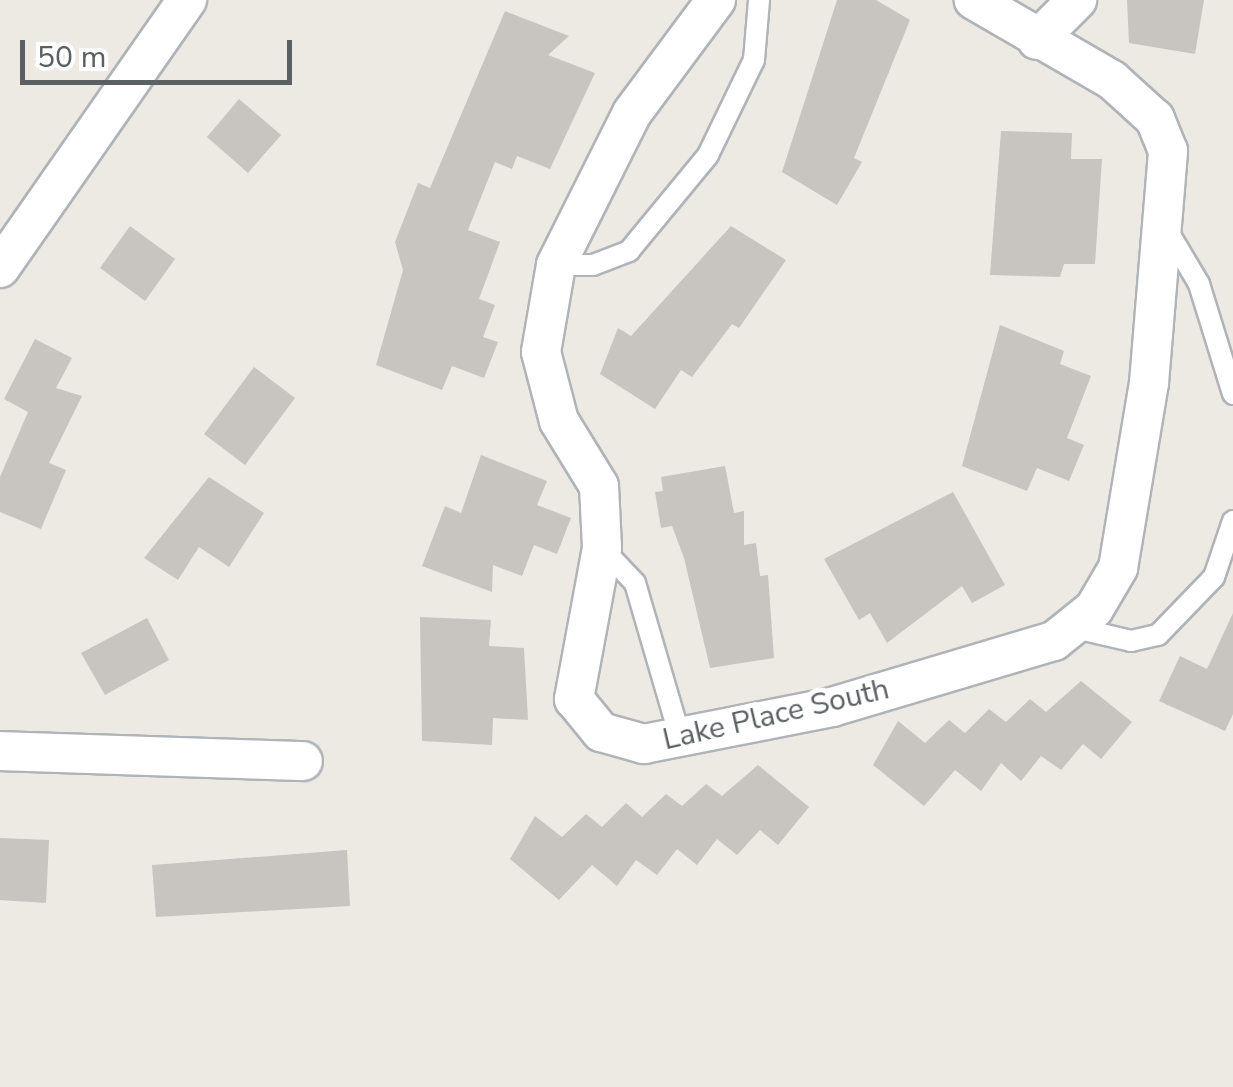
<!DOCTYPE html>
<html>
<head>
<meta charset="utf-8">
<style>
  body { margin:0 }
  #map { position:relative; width:1233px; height:1087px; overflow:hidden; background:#ede9e3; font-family:"Nunito Sans",sans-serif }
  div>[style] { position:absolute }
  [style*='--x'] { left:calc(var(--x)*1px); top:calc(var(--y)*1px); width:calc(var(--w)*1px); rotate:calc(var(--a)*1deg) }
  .building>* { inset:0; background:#c8c4bf }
  .roads { filter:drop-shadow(2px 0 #b0b4b8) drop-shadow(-2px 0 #b0b4b8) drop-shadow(0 2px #b0b4b8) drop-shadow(0 -2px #b0b4b8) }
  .service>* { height:20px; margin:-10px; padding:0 10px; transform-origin:10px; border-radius:10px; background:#fff }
  .minor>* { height:38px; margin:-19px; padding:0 19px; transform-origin:19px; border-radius:19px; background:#fff }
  span { translate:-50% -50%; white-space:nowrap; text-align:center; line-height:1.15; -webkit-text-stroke:10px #fff; paint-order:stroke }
  .street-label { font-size:30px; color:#5b6063 }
  .scale { position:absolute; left:20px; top:40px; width:272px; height:45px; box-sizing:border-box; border:5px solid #5b6063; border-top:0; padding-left:12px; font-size:30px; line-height:35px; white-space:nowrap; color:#5b6063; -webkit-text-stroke:8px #fff; paint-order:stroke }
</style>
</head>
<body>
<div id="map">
  <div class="building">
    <i style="clip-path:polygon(837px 0,876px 0,910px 20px,854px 158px,862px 162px,837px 205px,782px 172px)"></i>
    <i style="clip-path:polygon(1127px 0,1204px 0,1195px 54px,1129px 43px)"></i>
    <i style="clip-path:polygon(505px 11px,569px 36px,548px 55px,595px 73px,550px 169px,517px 156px,512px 169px,495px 162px,468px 230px,500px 242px,479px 299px,495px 305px,483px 337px,498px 342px,484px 378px,452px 366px,442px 390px,376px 365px,403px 270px,395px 242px,418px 183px,430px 188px)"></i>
    <i style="clip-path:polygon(239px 99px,281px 135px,248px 173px,207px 137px)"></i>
    <i style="clip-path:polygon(1001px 131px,1072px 133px,1071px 159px,1102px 159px,1095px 264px,1064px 264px,1060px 277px,990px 275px)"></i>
    <i style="clip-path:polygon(130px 226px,175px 259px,145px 301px,100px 268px)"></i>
    <i style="clip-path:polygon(731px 226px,786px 260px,739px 328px,732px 324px,692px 377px,681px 370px,655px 409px,600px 374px,618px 328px,631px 336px)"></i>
    <i style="clip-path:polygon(1000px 325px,1064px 351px,1060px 364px,1091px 376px,1067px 438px,1084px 445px,1069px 481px,1037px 468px,1027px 491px,962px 466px)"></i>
    <i style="clip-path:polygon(35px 339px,72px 358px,56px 388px,82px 396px,49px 463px,66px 470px,41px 529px,0 512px,0 477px,28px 412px,4px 399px)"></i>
    <i style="clip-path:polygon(254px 367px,295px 398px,245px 465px,204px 434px)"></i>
    <i style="clip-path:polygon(481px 455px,547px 481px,537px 505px,571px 518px,557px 554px,534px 545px,522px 576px,493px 565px,492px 592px,422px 566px,445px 506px,461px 513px)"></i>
    <i style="clip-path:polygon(725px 466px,734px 513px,744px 511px,744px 545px,756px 543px,760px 576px,768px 575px,774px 658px,710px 668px,684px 558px,672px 526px,661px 528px,655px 492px,663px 491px,661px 477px)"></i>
    <i style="clip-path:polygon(209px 477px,264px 513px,229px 567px,199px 547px,178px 580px,144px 558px)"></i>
    <i style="clip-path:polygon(953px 492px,1005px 585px,972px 603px,962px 586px,887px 643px,870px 613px,859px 620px,824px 559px)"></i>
    <i style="clip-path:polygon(1233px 613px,1233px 714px,1225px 731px,1159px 701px,1180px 656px,1207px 669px)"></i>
    <i style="clip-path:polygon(420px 617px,491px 620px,489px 646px,524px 648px,528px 720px,493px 718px,492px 745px,422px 741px)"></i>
    <i style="clip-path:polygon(147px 618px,169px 660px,105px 695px,81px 653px)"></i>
    <i style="clip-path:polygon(1081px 681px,1132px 722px,1101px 759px,1083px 744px,1061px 770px,1041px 756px,1021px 781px,1001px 763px,981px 791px,955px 770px,924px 806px,873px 765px,898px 721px,925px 743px,949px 720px,965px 733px,989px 709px,1006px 722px,1030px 699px,1046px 712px)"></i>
    <i style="clip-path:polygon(758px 765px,809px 807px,778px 845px,760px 830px,737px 855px,717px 839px,697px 865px,677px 849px,657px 875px,636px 860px,617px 886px,592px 865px,559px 900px,510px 859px,535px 816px,562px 837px,586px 814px,602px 827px,626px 803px,642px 817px,666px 794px,682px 806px,706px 784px,722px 796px)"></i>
    <i style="clip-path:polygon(0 838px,49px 840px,46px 903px,0 900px)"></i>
    <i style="clip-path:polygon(347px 850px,350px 906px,156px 917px,152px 865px)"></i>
  </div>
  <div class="roads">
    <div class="service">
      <i style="--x:1167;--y:230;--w:63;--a:59.3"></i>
      <i style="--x:1199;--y:284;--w:115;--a:72.8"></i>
      <i style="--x:556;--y:265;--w:37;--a:0"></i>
      <i style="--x:593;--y:265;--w:39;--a:-21"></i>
      <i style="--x:629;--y:251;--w:124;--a:-50.5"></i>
      <i style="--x:708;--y:155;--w:106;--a:-64.2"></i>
      <i style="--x:754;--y:60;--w:60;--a:-85.2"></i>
      <i style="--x:602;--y:548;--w:48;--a:46.7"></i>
      <i style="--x:635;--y:583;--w:160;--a:73.7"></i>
      <i style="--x:1071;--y:627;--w:62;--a:13.1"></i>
      <i style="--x:1131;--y:641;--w:28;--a:-13"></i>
      <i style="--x:1158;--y:635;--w:81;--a:-46"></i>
      <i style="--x:1214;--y:577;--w:59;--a:-71.3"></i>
    </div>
    <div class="minor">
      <i style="--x:716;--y:0;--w:141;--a:126.6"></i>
      <i style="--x:632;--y:113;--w:170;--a:116.6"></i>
      <i style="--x:556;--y:265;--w:88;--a:99.8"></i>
      <i style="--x:541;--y:352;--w:71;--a:75.4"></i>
      <i style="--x:559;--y:421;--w:76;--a:58.4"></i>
      <i style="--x:599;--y:486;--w:62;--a:87.2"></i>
      <i style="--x:602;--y:548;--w:154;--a:100.5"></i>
      <i style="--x:574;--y:699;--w:43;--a:50.7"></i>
      <i style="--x:601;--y:732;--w:45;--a:15.6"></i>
      <i style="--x:644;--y:744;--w:192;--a:-11.1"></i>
      <i style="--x:832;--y:707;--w:232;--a:-16.6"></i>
      <i style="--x:1054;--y:641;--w:51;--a:-38.7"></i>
      <i style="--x:1094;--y:609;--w:48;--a:-59.7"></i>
      <i style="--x:1118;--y:568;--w:188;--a:-80.5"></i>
      <i style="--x:1149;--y:383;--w:233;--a:-85.3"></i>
      <i style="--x:1168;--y:151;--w:35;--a:-112"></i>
      <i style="--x:1155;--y:119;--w:58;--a:-137.8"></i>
      <i style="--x:1112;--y:80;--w:160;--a:-149.9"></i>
      <i style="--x:1037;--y:40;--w:57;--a:-45"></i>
      <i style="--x:0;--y:268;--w:327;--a:-55.1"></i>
      <i style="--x:0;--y:751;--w:303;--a:1.9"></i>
    </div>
  </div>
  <div class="street-label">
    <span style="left:776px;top:715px;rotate:-13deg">Lake Place South</span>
  </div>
  <div class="scale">50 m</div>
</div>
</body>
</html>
